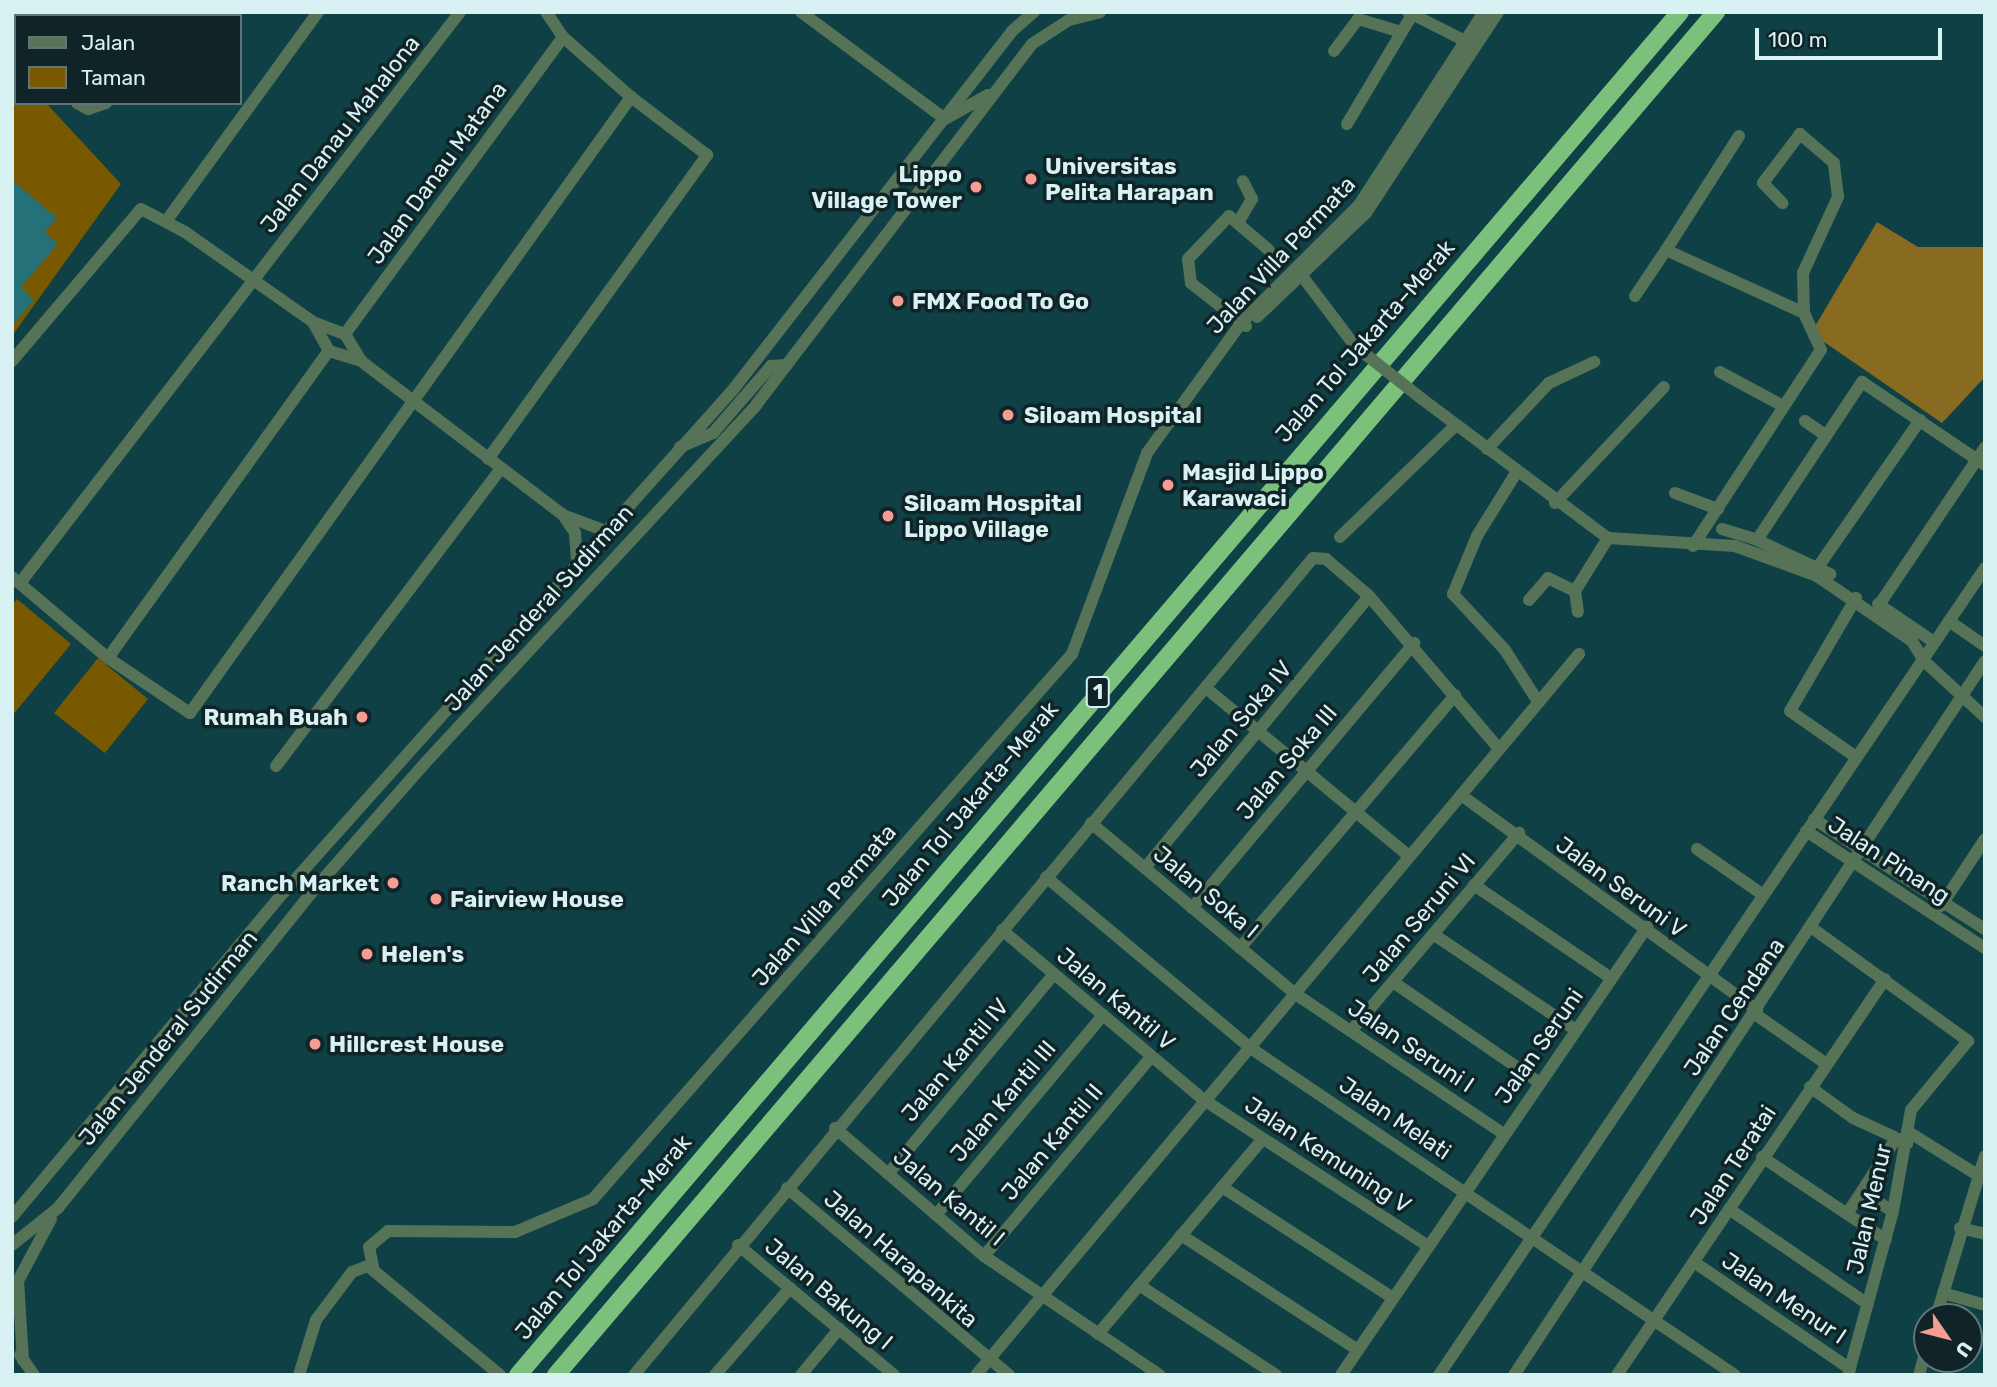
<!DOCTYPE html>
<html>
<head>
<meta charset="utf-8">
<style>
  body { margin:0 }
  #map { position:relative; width:1997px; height:1387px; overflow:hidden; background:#0e4045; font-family:Rubik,sans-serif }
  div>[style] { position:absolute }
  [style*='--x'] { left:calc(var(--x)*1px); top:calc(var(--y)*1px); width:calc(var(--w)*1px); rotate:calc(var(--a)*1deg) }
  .green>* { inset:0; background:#785900 }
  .forest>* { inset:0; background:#896a21 }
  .water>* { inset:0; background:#267078 }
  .minor>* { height:12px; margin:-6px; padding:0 6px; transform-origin:6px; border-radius:6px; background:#577357 }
  .highway>* { height:18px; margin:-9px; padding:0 9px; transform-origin:9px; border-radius:9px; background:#7bc17c }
  .minor-bridge>* { height:12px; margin:-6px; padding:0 6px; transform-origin:6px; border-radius:6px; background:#577357 }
  .dots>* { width:19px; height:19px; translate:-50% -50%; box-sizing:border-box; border:4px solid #102326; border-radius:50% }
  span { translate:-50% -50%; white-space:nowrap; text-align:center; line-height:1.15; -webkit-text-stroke:7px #102326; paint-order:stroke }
  .shield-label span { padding:2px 5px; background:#102326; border:2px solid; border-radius:5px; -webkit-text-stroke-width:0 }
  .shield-label { font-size:21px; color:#d8f1f3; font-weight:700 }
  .street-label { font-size:23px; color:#d8f1f3 }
  .poi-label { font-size:23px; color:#d8f1f3; font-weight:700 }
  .left { translate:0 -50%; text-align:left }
  .right { translate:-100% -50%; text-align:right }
  .frame { position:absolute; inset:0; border:14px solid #d8f1f3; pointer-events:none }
  .legend { position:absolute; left:14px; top:14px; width:228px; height:91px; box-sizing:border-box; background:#102326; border:2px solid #607578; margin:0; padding:9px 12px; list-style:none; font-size:21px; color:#d8f1f3 }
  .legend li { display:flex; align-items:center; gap:14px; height:35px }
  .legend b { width:35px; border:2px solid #607578 }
  .north { position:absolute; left:1913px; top:1303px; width:70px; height:70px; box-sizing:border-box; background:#102326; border:2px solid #607578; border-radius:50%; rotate:125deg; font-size:19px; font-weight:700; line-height:28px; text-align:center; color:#d8f1f3 }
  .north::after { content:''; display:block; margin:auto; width:24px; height:32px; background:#f59c95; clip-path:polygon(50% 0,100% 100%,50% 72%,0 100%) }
  .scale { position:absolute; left:1755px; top:28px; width:187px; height:32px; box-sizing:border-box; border:4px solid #d8f1f3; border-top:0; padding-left:9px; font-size:21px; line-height:24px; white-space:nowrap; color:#d8f1f3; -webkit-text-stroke:5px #102326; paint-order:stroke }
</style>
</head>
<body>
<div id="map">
  <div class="green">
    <i style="clip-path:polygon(12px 57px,16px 103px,46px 103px,121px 184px,12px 336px)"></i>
    <i style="clip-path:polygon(17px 599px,71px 644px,12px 716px,12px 605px)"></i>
    <i style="clip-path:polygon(98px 658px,148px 699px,105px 753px,54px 713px)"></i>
  </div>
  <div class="forest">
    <i style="clip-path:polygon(1877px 222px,1918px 247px,1985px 247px,1985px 377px,1942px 423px,1811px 333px)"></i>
  </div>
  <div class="water">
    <i style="clip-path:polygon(12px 180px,57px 218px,45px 232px,58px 244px,21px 287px,34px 300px,12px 326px)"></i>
  </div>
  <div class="minor">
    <i style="--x:801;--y:12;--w:179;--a:36.6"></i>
    <i style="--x:945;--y:119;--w:49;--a:-29.2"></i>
    <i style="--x:1408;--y:12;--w:68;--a:26.9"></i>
    <i style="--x:27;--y:16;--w:4;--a:-63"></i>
    <i style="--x:169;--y:16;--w:5;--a:-53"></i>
    <i style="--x:12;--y:20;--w:4;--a:27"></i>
    <i style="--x:1334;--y:51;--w:40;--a:-53"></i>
    <i style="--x:1358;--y:19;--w:45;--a:16.8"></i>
    <i style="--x:77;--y:103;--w:13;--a:29"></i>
    <i style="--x:88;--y:109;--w:19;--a:-18"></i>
    <i style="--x:1347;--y:124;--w:127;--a:-59.2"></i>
    <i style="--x:1739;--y:136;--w:135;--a:122.6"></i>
    <i style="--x:1666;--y:250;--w:152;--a:24.5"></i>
    <i style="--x:167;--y:220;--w:257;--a:-54"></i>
    <i style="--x:1238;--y:223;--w:28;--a:-60"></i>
    <i style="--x:1252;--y:199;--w:20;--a:-117"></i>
    <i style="--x:1296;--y:268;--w:98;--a:52.9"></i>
    <i style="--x:1635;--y:296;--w:55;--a:-56"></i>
    <i style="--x:1257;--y:317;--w:151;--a:-43.7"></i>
    <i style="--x:1366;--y:213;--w:240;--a:-56.7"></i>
    <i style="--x:313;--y:322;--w:33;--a:61"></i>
    <i style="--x:329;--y:351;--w:34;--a:17"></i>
    <i style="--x:361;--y:361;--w:254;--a:37.3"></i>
    <i style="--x:563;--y:515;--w:46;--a:20.4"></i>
    <i style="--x:1246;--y:326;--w:70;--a:-142"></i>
    <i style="--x:1191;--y:283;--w:24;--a:-97"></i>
    <i style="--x:1188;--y:259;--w:59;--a:-46.4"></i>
    <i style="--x:1229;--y:216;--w:52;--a:40.4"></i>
    <i style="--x:345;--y:334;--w:368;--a:-53.7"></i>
    <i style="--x:12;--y:361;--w:199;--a:-49.7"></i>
    <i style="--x:141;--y:209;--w:50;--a:27.6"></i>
    <i style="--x:185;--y:232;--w:156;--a:35.1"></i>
    <i style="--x:313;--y:322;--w:34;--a:21"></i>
    <i style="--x:345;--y:334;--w:31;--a:59"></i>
    <i style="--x:1720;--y:372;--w:72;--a:28.4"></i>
    <i style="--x:1422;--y:399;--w:232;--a:36.8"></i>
    <i style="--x:1608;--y:538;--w:62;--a:121.9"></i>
    <i style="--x:1575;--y:591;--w:21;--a:82"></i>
    <i style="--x:1805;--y:421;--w:24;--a:35"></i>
    <i style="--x:680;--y:447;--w:36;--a:-23"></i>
    <i style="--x:713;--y:433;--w:89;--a:-49.1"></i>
    <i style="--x:771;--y:366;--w:16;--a:-4"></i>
    <i style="--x:1487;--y:449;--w:91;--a:-46.8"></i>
    <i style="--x:1549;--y:383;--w:50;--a:-25"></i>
    <i style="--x:488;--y:459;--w:375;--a:-54.2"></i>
    <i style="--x:707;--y:155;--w:96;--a:-142.7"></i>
    <i style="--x:631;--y:97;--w:91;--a:-138.6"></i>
    <i style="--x:563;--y:37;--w:30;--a:-124"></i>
    <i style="--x:1516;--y:473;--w:74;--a:121.8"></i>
    <i style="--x:1477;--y:536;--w:63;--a:112.5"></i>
    <i style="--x:1453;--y:594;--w:76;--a:47.1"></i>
    <i style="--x:1505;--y:650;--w:59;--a:57.4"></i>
    <i style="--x:1675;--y:493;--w:46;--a:20.4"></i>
    <i style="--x:1555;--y:503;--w:159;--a:-46.8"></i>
    <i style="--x:563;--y:515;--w:22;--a:56"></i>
    <i style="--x:575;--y:533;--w:30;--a:86"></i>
    <i style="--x:1722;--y:529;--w:37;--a:17"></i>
    <i style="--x:1757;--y:540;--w:190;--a:-56.4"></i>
    <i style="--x:1862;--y:382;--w:148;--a:34"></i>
    <i style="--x:1340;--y:537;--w:161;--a:-44"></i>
    <i style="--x:1608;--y:538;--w:127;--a:3.6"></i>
    <i style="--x:1735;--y:546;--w:87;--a:20.1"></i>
    <i style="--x:1817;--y:576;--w:115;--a:34.4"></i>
    <i style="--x:1912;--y:641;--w:23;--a:59"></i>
    <i style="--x:1924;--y:661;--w:83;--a:42.6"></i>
    <i style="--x:1757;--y:540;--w:81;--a:25"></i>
    <i style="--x:1693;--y:546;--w:234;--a:-56.9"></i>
    <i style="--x:1821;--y:350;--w:41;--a:-114.7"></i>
    <i style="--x:1804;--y:313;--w:40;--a:-91.4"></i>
    <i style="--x:1803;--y:273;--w:84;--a:-65.3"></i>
    <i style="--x:1838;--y:197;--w:34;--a:-97"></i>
    <i style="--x:1834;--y:163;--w:45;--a:-139.5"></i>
    <i style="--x:1800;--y:134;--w:61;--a:127.1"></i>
    <i style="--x:1763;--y:183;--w:28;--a:46"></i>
    <i style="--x:1818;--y:567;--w:179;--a:-55.2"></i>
    <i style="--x:12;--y:577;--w:126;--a:40.2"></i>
    <i style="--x:108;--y:658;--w:99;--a:33.9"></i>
    <i style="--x:190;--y:713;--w:758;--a:-54.4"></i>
    <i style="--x:20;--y:583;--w:721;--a:-52.38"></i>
    <i style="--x:1529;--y:600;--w:29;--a:-49"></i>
    <i style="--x:1548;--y:578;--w:30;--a:26"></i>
    <i style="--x:1878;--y:604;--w:68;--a:34.2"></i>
    <i style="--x:1879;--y:605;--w:190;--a:-56.1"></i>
    <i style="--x:1949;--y:621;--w:44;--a:34.8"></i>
    <i style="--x:108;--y:658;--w:378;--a:-54.3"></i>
    <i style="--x:1206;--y:688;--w:264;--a:39.6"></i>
    <i style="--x:1856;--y:757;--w:80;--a:-145.1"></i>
    <i style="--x:1790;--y:711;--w:131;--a:-59.7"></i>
    <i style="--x:276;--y:766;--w:373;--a:-52.9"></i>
    <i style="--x:1461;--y:795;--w:366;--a:36"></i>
    <i style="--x:1814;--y:819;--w:203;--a:32.8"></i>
    <i style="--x:1091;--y:823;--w:265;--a:39.9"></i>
    <i style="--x:1294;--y:993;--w:253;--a:33.9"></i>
    <i style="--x:1806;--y:831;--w:214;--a:33.2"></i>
    <i style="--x:1697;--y:849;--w:79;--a:34.7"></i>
    <i style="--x:1145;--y:868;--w:352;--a:-50.5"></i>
    <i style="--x:1046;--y:877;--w:265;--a:39.9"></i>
    <i style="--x:1249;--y:1047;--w:586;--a:34.02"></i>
    <i style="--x:1474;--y:885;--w:166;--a:34.2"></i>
    <i style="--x:1941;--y:906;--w:80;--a:-56.7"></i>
    <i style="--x:1192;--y:908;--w:346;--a:-50"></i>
    <i style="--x:1812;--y:928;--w:193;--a:35.9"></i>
    <i style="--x:1968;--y:1041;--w:89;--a:129.6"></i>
    <i style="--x:1911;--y:1110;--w:103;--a:100.1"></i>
    <i style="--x:1893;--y:1211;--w:170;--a:105.3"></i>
    <i style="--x:1002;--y:930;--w:264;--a:40.1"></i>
    <i style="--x:1204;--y:1100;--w:267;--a:33.1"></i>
    <i style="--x:1433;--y:934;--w:172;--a:33.9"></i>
    <i style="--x:1240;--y:948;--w:332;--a:-49.6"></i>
    <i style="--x:1393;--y:982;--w:178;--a:34.5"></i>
    <i style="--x:1755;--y:1014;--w:85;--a:35"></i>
    <i style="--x:1351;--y:1031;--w:260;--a:-49.7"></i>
    <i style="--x:1810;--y:1087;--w:53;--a:35.8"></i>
    <i style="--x:1853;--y:1118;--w:60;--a:24.8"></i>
    <i style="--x:835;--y:1128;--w:196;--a:40.7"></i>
    <i style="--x:984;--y:1256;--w:212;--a:34.1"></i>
    <i style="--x:1907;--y:1131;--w:81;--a:31.9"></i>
    <i style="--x:1762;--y:1157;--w:149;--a:33.8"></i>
    <i style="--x:888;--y:1174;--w:260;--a:-50.3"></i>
    <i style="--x:1222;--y:1187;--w:204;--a:33"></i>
    <i style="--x:787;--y:1188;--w:290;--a:40.1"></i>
    <i style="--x:1862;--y:1192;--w:36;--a:32"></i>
    <i style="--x:1729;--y:1209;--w:168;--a:34.4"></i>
    <i style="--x:1847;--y:1214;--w:88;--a:-57"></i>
    <i style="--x:936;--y:1215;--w:261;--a:-50.1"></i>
    <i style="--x:12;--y:1217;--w:424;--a:-50.1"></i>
    <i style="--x:284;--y:892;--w:672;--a:-48.2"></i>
    <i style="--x:732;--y:391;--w:456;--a:-52.1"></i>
    <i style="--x:1012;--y:31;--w:29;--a:-41"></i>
    <i style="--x:1960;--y:1228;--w:26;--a:13"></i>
    <i style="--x:1181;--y:1235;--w:211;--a:33"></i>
    <i style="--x:12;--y:1245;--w:59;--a:-38.8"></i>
    <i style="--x:58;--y:1208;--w:413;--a:-51.2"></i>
    <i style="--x:317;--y:886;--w:164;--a:-48.7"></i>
    <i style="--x:425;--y:763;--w:488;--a:-47.2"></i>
    <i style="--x:756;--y:405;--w:454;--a:-52.6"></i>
    <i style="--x:1032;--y:44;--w:44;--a:-33"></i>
    <i style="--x:1069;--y:20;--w:32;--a:-14"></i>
    <i style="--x:738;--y:1245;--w:203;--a:39.8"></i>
    <i style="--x:984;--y:1256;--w:261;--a:-50"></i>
    <i style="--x:1694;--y:1262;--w:189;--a:34.4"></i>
    <i style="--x:373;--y:1267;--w:20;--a:-101"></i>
    <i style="--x:369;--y:1247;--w:25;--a:-40"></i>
    <i style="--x:388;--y:1231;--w:127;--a:0.5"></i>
    <i style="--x:515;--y:1232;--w:85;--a:-22.9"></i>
    <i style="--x:593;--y:1199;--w:726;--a:-48.69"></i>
    <i style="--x:1072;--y:654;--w:215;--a:-69.5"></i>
    <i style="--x:1147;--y:453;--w:160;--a:-54.1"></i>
    <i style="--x:1241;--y:323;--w:167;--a:-45"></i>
    <i style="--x:1359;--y:205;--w:230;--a:-57.1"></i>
    <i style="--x:1139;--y:1285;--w:164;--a:33.3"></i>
    <i style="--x:1943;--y:1293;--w:44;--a:15.9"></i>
    <i style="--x:1936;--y:1317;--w:168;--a:-73.1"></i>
    <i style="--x:1098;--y:1334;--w:255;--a:-49.8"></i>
    <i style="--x:20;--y:1355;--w:24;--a:55"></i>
    <i style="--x:23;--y:1360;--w:79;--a:-93.6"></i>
    <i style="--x:18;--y:1281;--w:70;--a:-62"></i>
    <i style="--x:299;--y:1375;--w:58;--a:-72.8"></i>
    <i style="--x:316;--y:1320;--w:60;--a:-53.1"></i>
    <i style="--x:352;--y:1272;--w:17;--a:-21"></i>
    <i style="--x:368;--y:1266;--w:171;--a:39.5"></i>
    <i style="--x:634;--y:1375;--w:1062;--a:-50.27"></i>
    <i style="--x:1313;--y:558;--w:13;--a:4"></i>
    <i style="--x:1326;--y:559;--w:57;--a:40.7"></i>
    <i style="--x:1369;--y:596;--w:201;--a:49.6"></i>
    <i style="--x:715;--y:1375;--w:115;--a:-49.2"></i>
    <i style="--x:801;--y:1375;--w:60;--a:-50.4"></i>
    <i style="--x:976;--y:1375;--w:940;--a:-50.09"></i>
    <i style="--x:1341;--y:1375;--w:543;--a:-55.67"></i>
    <i style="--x:1439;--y:1375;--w:974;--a:-55.92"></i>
    <i style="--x:1514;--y:1375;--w:855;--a:-56.59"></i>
    <i style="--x:1617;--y:1375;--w:478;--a:-55.9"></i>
    <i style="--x:1919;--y:1375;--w:29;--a:-74"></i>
  </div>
  <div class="highway">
    <i style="--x:518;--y:1375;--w:1791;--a:-49.55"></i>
    <i style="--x:556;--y:1375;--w:1790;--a:-49.6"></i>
  </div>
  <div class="minor-bridge">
    <i style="--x:1355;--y:346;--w:85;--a:38.3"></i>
  </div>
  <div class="dots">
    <i style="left:1031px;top:179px;background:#f59c95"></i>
    <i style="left:976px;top:187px;background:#f59c95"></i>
    <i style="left:898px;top:301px;background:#f59c95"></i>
    <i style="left:1008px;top:415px;background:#f59c95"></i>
    <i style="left:1168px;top:485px;background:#f59c95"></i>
    <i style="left:888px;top:516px;background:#f59c95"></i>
    <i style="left:362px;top:717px;background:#f59c95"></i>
    <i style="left:393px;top:883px;background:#f59c95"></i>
    <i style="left:436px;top:899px;background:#f59c95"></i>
    <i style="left:367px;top:954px;background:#f59c95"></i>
    <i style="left:315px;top:1044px;background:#f59c95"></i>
  </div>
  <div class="shield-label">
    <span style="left:1098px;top:692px">1</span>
  </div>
  <div class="street-label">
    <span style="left:340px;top:134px;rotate:-52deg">Jalan Danau Mahalona</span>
    <span style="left:437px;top:173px;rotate:-54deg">Jalan Danau Matana</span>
    <span style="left:1281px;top:255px;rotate:-47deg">Jalan Villa Permata</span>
    <span style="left:1365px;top:341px;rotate:-49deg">Jalan Tol Jakarta–Merak</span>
    <span style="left:539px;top:608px;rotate:-48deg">Jalan Jenderal Sudirman</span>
    <span style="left:1241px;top:719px;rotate:-50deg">Jalan Soka IV</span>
    <span style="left:1287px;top:762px;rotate:-50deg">Jalan Soka III</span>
    <span style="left:970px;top:804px;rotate:-50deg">Jalan Tol Jakarta–Merak</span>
    <span style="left:1889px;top:860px;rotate:33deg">Jalan Pinang</span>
    <span style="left:1621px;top:887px;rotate:36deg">Jalan Seruni V</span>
    <span style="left:1206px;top:892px;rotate:40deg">Jalan Soka I</span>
    <span style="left:824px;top:905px;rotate:-49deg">Jalan Villa Permata</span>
    <span style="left:1419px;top:918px;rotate:-50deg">Jalan Seruni VI</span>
    <span style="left:1116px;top:999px;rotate:40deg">Jalan Kantil V</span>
    <span style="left:1734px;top:1007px;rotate:-56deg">Jalan Cendana</span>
    <span style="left:168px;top:1038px;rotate:-51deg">Jalan Jenderal Sudirman</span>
    <span style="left:1411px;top:1046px;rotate:34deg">Jalan Seruni I</span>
    <span style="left:1539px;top:1046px;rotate:-55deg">Jalan Seruni</span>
    <span style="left:955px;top:1060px;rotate:-50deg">Jalan Kantil IV</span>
    <span style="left:1003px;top:1101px;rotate:-50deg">Jalan Kantil III</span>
    <span style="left:1395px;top:1118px;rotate:34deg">Jalan Melati</span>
    <span style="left:1052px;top:1142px;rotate:-50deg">Jalan Kantil II</span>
    <span style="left:1328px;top:1155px;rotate:33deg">Jalan Kemuning V</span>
    <span style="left:1733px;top:1165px;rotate:-57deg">Jalan Teratai</span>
    <span style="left:949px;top:1197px;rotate:40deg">Jalan Kantil I</span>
    <span style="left:1869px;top:1209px;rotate:-77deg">Jalan Menur</span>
    <span style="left:603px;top:1237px;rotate:-50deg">Jalan Tol Jakarta–Merak</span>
    <span style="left:901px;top:1259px;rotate:41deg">Jalan Harapankita</span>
    <span style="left:829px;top:1294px;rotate:40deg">Jalan Bakung I</span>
    <span style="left:1784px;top:1298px;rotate:34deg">Jalan Menur I</span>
  </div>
  <div class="poi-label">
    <span class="left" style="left:1045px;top:179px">Universitas<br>Pelita Harapan</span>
    <span class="right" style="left:962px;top:187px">Lippo<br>Village Tower</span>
    <span class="left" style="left:912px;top:301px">FMX Food To Go</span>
    <span class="left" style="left:1024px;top:415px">Siloam Hospital</span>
    <span class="left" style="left:1182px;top:485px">Masjid Lippo<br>Karawaci</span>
    <span class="left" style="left:904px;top:516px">Siloam Hospital<br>Lippo Village</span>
    <span class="right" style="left:348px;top:717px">Rumah Buah</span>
    <span class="right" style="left:379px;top:883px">Ranch Market</span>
    <span class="left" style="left:450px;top:899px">Fairview House</span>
    <span class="left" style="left:381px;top:954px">Helen's</span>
    <span class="left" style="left:329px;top:1044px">Hillcrest House</span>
  </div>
  <div class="frame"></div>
  <ul class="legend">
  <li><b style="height:9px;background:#577357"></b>Jalan</li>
  <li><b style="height:19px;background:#785900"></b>Taman</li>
  </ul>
  <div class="north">U</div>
  <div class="scale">100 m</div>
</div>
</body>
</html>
